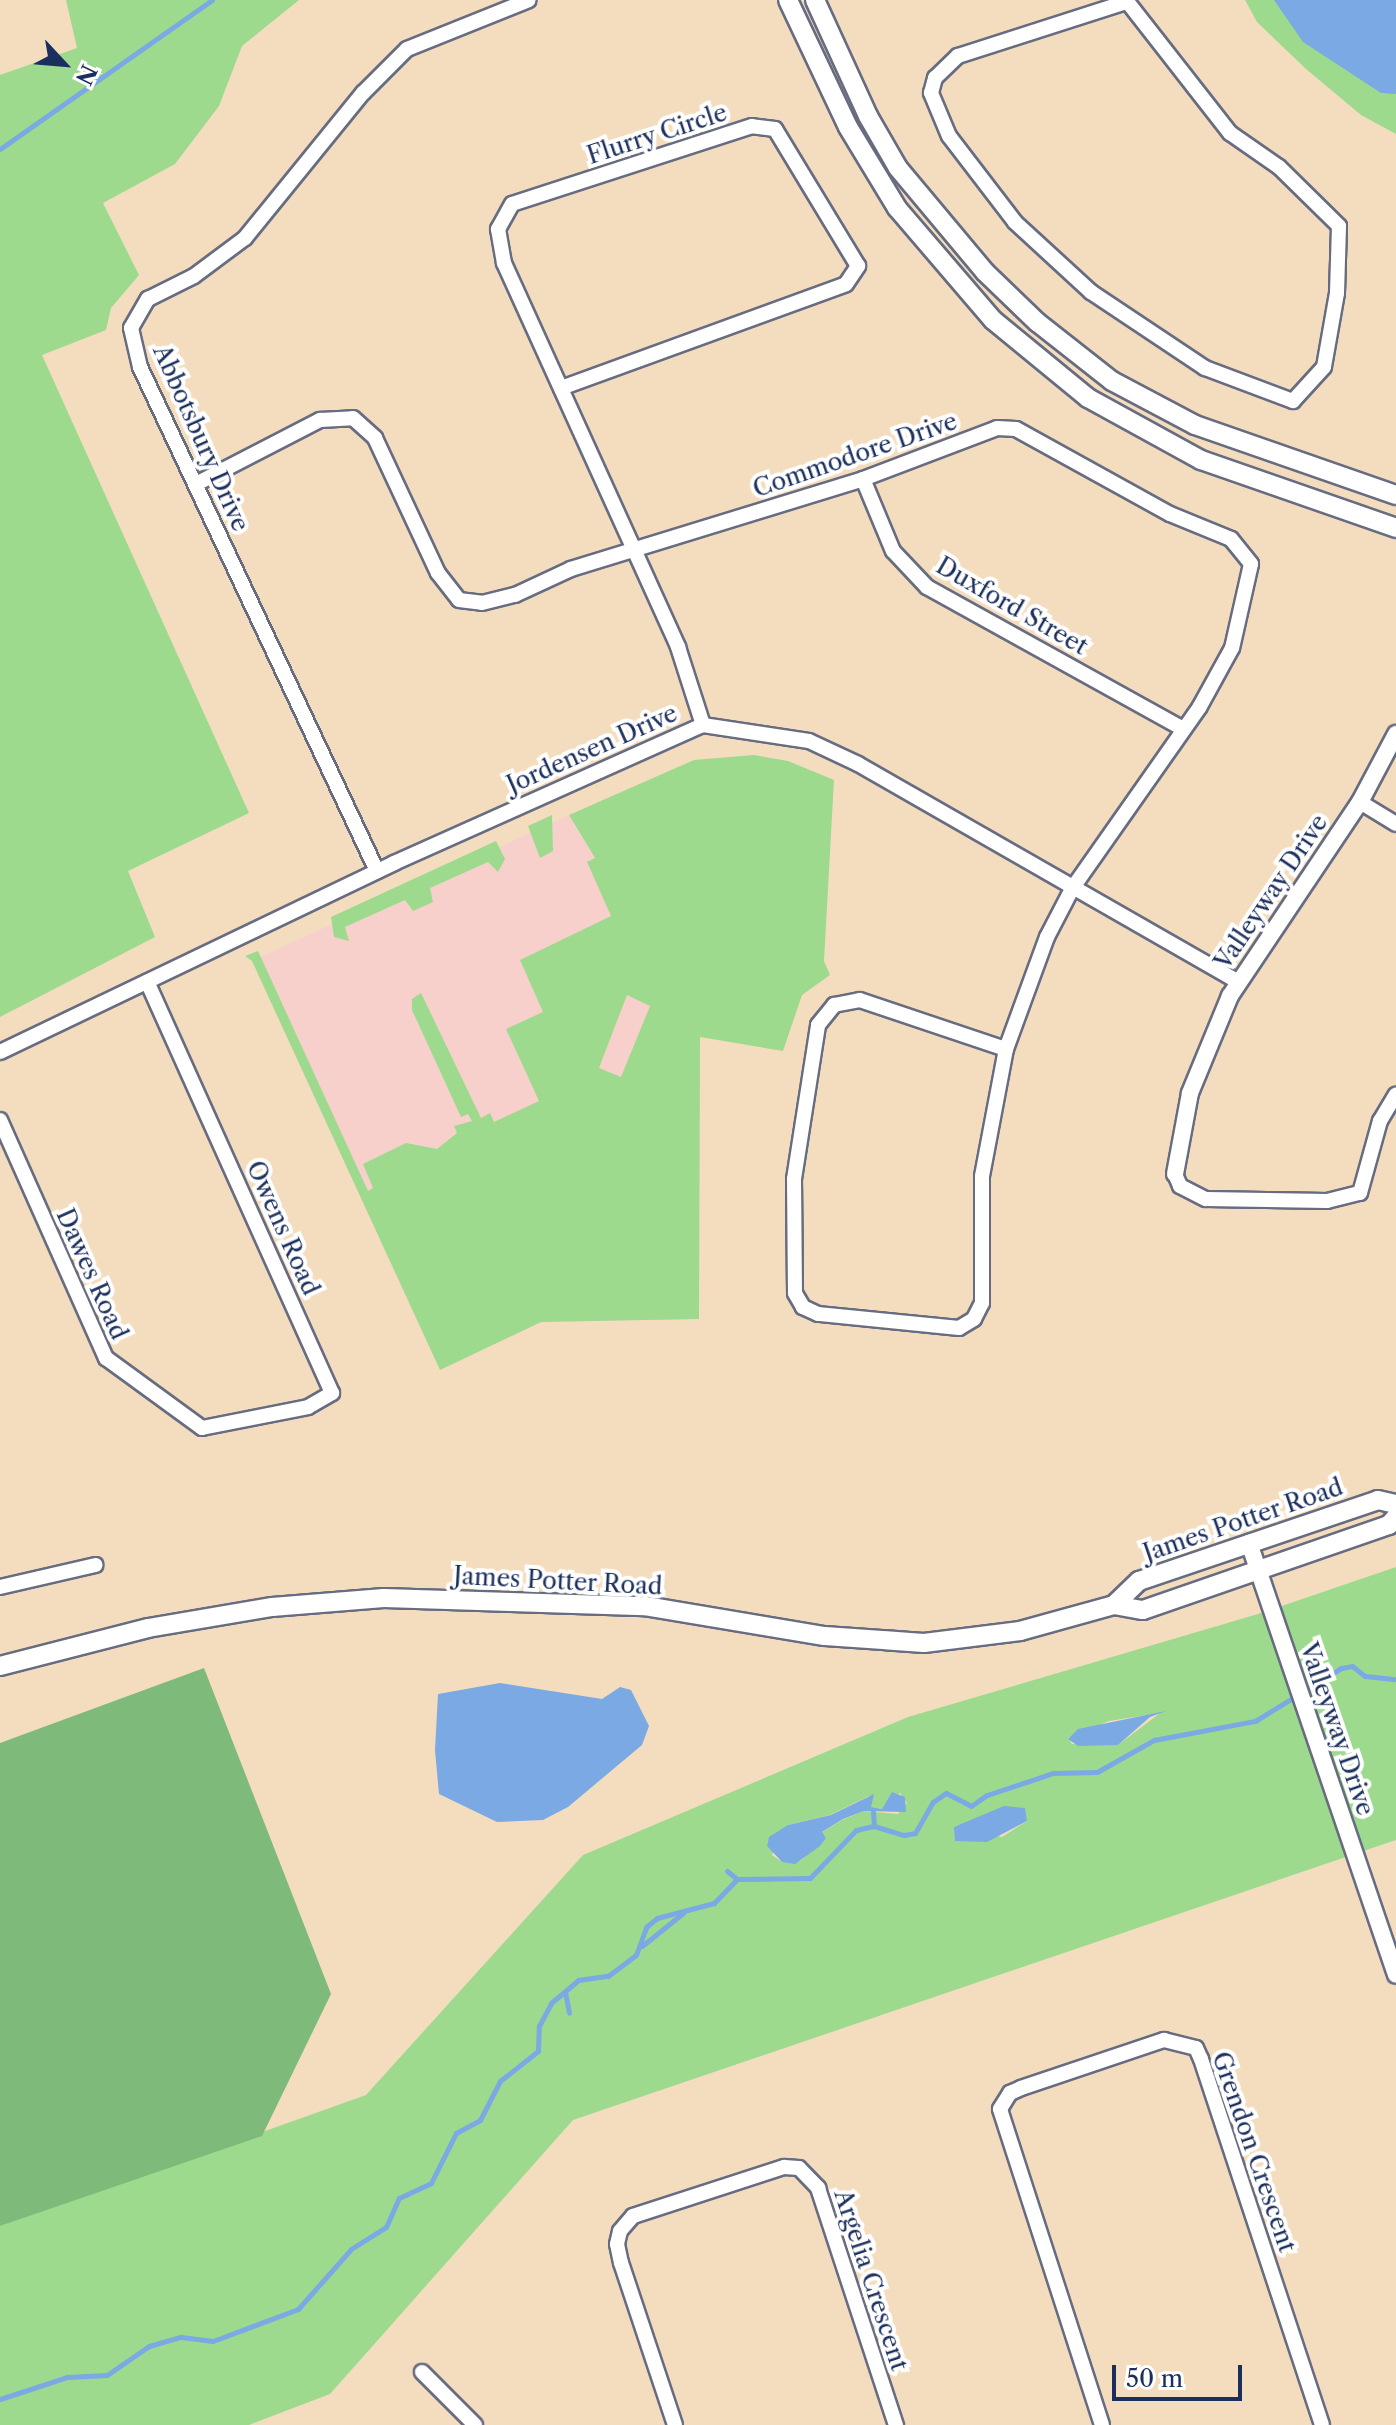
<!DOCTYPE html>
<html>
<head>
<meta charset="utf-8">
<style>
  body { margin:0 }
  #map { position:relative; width:1396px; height:2425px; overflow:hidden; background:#f4ddbf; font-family:"Libre Caslon Text",serif }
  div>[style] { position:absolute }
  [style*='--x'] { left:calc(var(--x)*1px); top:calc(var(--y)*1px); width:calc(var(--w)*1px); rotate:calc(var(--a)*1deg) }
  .built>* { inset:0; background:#f7d0cb }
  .green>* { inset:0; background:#9dda8e }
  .forest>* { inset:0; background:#7eba79 }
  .water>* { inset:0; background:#7aa9e4 }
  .stream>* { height:5px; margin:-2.5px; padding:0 2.5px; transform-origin:2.5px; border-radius:2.5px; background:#7aa9e4 }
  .roads { filter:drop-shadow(2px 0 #676c80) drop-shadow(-2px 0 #676c80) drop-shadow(0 2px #676c80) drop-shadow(0 -2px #676c80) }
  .minor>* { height:14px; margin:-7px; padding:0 7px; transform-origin:7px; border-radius:7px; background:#fff }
  .tertiary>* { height:16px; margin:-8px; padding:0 8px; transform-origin:8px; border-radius:8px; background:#fff }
  .secondary>* { height:18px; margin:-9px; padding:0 9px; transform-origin:9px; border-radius:9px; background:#fff }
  span { translate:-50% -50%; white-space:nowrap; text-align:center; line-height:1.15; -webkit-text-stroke:8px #fff; paint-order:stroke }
  .street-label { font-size:24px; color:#1b2f5e }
  .north { position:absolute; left:24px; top:24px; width:80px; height:80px; -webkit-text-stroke:6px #fff; paint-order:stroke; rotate:116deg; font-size:22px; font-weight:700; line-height:32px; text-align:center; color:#1b2f5e }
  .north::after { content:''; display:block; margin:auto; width:28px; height:36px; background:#1b2f5e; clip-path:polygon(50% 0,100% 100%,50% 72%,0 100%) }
  .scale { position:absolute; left:1112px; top:2365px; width:130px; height:36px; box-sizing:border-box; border:4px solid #1b2f5e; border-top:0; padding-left:10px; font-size:24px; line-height:28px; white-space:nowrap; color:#1b2f5e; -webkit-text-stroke:6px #fff; paint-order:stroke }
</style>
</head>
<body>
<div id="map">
  <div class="built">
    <i style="clip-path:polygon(569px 815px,700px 1037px,699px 1319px,541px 1322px,440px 1370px,252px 961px)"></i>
  </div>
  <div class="green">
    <i style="clip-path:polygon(66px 0,299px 0,242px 46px,219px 106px,175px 164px,103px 203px,139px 275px,111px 308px,106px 330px,42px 355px,249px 813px,128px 871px,155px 937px,0 1017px,0 75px,77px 48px)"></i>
    <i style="clip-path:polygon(1245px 0,1396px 0,1396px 134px,1361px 115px,1306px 69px,1257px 22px)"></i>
    <i style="clip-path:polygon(evenodd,754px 755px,788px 761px,834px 780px,824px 961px,830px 975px,802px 995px,783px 1051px,700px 1037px,699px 1319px,541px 1322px,440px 1370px,252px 961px,245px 956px,258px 951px,368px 1191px,373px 1188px,363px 1164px,406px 1143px,437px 1149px,457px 1133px,454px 1126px,472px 1121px,468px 1114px,461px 1117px,412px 1010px,412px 999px,421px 993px,481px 1118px,490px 1113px,494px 1122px,539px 1101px,506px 1029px,543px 1012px,520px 960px,611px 916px,587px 862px,595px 858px,569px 815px,694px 760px,754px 755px,627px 995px,650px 1006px,621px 1077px,599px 1068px,627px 995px)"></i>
    <i style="clip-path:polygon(552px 815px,553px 851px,540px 858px,528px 826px)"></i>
    <i style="clip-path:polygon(496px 841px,505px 859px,498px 872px,488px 862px,430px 888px,433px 902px,413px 911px,405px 900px,345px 927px,349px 941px,334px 937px,331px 917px)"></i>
    <i style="clip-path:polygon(evenodd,1396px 1567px,1396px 1840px,573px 2120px,330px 2394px,249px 2425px,0 2425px,0 2226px,366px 2095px,583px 1855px,908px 1717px,1258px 1614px,1396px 1567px,1160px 1713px,1118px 1745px,1072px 1744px,1068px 1738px,1109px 1721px,1160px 1713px,1396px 1567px,900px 1793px,907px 1803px,898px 1814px,864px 1811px,842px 1820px,821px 1833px,826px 1838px,800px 1861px,782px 1862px,772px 1855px,788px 1825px,830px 1815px,869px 1796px,870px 1807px,882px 1809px,900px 1793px,1396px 1567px,1008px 1807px,1027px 1821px,1002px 1837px,954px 1827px,1008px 1807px)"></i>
  </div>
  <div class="forest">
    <i style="clip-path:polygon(204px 1668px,331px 1994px,262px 2136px,0 2226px,0 1743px)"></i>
  </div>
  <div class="water">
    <i style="clip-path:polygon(1274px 0,1396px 0,1396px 94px,1381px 93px,1303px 42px)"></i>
    <i style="clip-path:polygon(500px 1683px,602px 1699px,620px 1687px,631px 1690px,649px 1726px,642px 1745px,568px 1807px,543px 1820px,497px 1822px,439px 1794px,435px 1750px,438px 1694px)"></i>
    <i style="clip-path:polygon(1166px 1711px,1150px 1717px,1118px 1745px,1078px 1746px,1068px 1739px,1078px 1729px)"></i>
    <i style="clip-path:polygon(892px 1792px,905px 1797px,906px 1812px,864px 1811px,843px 1819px,822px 1832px,826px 1838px,820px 1846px,795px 1864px,782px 1862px,767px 1846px,769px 1837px,788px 1825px,831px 1815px,874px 1794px,871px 1807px,882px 1809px)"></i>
    <i style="clip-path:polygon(1004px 1806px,1025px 1808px,1027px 1821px,987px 1842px,955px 1841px,954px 1827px)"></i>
  </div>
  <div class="stream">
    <i style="--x:0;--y:149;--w:259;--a:-35.1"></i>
    <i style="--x:873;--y:1812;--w:14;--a:86"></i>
    <i style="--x:727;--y:1871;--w:13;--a:39"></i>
    <i style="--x:642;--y:1946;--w:53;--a:-38.8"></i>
    <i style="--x:565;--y:1992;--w:21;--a:79"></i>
    <i style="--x:0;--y:2399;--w:71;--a:-18.2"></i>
    <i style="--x:67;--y:2377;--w:40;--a:-2.9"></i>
    <i style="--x:107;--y:2375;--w:51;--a:-34.6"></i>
    <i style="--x:149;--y:2346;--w:33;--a:-16"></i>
    <i style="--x:181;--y:2337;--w:32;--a:7"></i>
    <i style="--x:213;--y:2341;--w:91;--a:-20.6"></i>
    <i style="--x:298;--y:2309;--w:80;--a:-48.5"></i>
    <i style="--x:351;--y:2249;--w:41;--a:-32.2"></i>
    <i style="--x:386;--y:2227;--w:32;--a:-66"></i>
    <i style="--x:399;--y:2198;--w:35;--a:-25"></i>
    <i style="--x:431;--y:2183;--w:56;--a:-63.4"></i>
    <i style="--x:456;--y:2133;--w:27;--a:-28"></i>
    <i style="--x:480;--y:2120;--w:44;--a:-62.9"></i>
    <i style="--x:500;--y:2081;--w:48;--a:-38.3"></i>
    <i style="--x:538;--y:2051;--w:25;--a:-88"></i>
    <i style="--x:539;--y:2026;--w:26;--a:-62"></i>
    <i style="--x:551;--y:2003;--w:35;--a:-40"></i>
    <i style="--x:578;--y:1980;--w:30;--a:-8"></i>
    <i style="--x:608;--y:1976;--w:35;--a:-37"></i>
    <i style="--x:636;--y:1955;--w:30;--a:-70"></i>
    <i style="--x:646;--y:1927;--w:14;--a:-39"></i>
    <i style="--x:657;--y:1918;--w:59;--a:-14.7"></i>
    <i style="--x:714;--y:1903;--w:33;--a:-46"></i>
    <i style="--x:737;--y:1879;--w:73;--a:-0.8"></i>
    <i style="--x:810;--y:1878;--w:66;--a:-46.2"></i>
    <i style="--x:856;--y:1830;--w:18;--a:-13"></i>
    <i style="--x:874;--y:1826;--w:31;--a:17"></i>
    <i style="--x:904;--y:1835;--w:11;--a:-10"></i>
    <i style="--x:915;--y:1833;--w:36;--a:-60"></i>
    <i style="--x:933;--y:1802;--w:16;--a:-35"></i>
    <i style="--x:946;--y:1793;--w:28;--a:27"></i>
    <i style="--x:971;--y:1806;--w:19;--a:-35"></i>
    <i style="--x:987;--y:1795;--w:70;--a:-18.4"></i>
    <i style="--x:1053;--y:1773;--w:44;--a:-1.3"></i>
    <i style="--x:1097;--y:1772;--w:65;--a:-29.3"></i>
    <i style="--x:1154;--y:1740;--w:103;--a:-10.7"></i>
    <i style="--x:1255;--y:1721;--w:101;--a:-31.6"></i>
    <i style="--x:1341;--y:1668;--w:11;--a:-10"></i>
    <i style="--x:1352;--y:1666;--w:16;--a:38"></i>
    <i style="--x:1365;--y:1676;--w:31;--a:6"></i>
  </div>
  <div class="roads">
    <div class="minor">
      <i style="--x:1126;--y:0;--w:169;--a:52"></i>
      <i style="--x:1230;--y:133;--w:60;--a:34.8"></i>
      <i style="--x:1279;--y:167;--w:84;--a:44.5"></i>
      <i style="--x:1339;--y:226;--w:67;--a:91.7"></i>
      <i style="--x:1337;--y:293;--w:75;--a:100"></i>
      <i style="--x:1324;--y:367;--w:46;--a:132.4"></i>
      <i style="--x:1293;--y:401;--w:94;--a:-159.4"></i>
      <i style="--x:1205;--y:368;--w:137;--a:-146.3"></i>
      <i style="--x:1091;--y:292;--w:103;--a:-137.4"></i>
      <i style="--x:1015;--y:222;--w:108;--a:-127.5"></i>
      <i style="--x:949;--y:136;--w:47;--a:-112.7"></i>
      <i style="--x:931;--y:93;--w:16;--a:-75"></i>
      <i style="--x:935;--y:78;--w:32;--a:-44"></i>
      <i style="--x:958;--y:56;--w:176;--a:-17.8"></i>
      <i style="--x:561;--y:388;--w:303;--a:-20"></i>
      <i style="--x:846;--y:284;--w:22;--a:-56"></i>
      <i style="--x:858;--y:266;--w:160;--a:-121.2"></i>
      <i style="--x:775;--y:129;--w:23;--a:-173"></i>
      <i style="--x:752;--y:126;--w:252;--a:162"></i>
      <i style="--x:512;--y:204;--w:29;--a:119"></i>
      <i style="--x:498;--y:229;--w:35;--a:80"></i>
      <i style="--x:504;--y:263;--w:422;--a:65.6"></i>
      <i style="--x:678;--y:647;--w:82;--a:72.2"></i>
      <i style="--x:863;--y:479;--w:78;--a:67.4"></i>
      <i style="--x:893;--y:551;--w:50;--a:46.6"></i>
      <i style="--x:927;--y:587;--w:293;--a:29"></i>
      <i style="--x:196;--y:484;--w:140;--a:-27.3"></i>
      <i style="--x:320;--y:420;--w:33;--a:-3"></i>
      <i style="--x:353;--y:418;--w:30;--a:42"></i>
      <i style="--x:375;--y:438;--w:149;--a:65"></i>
      <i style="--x:438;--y:573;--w:34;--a:52"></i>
      <i style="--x:459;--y:600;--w:23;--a:7"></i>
      <i style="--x:482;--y:603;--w:34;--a:-14"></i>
      <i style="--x:515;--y:595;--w:62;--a:-24.9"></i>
      <i style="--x:571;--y:569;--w:306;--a:-17.1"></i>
      <i style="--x:863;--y:479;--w:143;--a:-20.8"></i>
      <i style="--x:997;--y:428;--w:19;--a:3"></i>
      <i style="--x:1016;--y:429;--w:176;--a:28.9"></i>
      <i style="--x:1170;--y:514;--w:66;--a:22.3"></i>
      <i style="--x:1231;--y:539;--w:32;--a:51"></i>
      <i style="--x:1251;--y:564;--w:86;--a:102.7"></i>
      <i style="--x:1232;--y:648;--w:68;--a:118.8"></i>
      <i style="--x:1199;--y:708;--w:219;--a:125.1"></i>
      <i style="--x:1073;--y:887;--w:56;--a:117.5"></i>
      <i style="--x:1047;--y:937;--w:119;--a:110.1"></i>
      <i style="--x:1360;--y:802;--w:42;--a:31.4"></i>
      <i style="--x:377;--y:871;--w:557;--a:-115.18"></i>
      <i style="--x:140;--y:367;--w:40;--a:-103"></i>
      <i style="--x:131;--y:328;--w:34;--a:-60"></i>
      <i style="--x:148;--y:299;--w:51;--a:-26.6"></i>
      <i style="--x:194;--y:276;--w:64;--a:-36.7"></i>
      <i style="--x:245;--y:238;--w:187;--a:-50.9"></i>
      <i style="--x:363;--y:93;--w:62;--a:-45"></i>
      <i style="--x:407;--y:49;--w:131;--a:-21.9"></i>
      <i style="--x:860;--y:1000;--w:154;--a:18.6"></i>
      <i style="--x:1006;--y:1049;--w:129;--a:100.7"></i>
      <i style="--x:982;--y:1176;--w:127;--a:90"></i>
      <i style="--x:982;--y:1303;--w:18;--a:117"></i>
      <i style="--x:974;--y:1319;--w:17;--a:149"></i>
      <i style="--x:959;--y:1328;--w:142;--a:-174.3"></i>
      <i style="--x:818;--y:1314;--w:17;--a:-155"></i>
      <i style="--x:803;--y:1307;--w:16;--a:-120"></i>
      <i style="--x:795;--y:1293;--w:114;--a:-90.5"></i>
      <i style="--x:794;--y:1179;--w:156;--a:-81.1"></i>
      <i style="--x:818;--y:1025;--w:26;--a:-51"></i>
      <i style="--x:834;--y:1005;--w:26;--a:-11"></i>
      <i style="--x:0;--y:1052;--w:437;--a:-25.6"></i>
      <i style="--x:394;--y:863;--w:338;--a:-24.1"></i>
      <i style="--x:703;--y:725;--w:107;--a:8.6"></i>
      <i style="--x:809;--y:741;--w:54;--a:25.1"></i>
      <i style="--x:858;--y:764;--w:439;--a:29.8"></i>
      <i style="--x:0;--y:1120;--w:261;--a:66"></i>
      <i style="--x:106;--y:1358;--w:119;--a:36.1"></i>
      <i style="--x:202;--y:1428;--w:108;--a:-11.2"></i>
      <i style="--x:308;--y:1407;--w:28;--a:-30"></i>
      <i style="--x:332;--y:1393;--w:451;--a:-114.2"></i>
      <i style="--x:1175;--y:1174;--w:13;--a:67"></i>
      <i style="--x:1180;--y:1186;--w:29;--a:27"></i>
      <i style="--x:1206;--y:1199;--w:121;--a:0.9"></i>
      <i style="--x:1327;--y:1201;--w:34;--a:-14"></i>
      <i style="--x:1360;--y:1193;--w:75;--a:-74.5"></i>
      <i style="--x:1380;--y:1121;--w:31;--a:-59"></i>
      <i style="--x:0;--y:1587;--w:98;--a:-13"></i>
      <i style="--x:422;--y:2372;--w:75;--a:45"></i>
      <i style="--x:675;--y:2425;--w:171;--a:-108.4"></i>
      <i style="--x:621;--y:2263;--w:19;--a:-102"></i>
      <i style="--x:617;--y:2244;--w:13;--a:-77"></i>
      <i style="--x:620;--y:2231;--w:20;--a:-49"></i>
      <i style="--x:633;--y:2216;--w:159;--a:-18"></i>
      <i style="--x:784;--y:2167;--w:15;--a:4"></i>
      <i style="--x:799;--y:2168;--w:28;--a:46"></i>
      <i style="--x:818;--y:2188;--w:250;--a:71.8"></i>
      <i style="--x:1102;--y:2425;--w:332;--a:-107.9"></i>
      <i style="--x:1000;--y:2109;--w:19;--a:-58"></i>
      <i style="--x:1010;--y:2093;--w:12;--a:-24"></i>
      <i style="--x:1021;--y:2088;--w:151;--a:-18.6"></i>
      <i style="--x:1164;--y:2040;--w:33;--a:14"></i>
      <i style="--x:1196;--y:2048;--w:12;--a:66"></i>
      <i style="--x:1201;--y:2059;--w:385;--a:71.7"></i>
    </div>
    <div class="tertiary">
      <i style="--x:1175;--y:1174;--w:82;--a:-79.5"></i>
      <i style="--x:1190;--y:1093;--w:105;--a:-67.6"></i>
      <i style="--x:1230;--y:996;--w:234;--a:-56.2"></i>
      <i style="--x:1360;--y:802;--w:77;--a:-62.1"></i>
      <i style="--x:1249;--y:1543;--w:456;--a:71.2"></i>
    </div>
    <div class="secondary">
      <i style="--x:788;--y:0;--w:140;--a:64.7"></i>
      <i style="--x:848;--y:127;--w:95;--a:58.8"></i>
      <i style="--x:897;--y:208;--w:148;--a:49.4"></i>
      <i style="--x:993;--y:320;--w:123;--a:39.4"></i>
      <i style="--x:1088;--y:398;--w:129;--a:28.8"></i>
      <i style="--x:1201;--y:460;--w:207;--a:19.2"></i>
      <i style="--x:815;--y:0;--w:128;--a:65.4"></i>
      <i style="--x:868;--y:116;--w:60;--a:60"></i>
      <i style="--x:898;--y:168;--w:136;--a:50.1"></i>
      <i style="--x:985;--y:272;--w:72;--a:43.9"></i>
      <i style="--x:1037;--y:322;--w:95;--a:38.2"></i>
      <i style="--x:1112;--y:381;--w:94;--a:27.9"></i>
      <i style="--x:1195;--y:425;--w:213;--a:19.2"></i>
      <i style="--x:1114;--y:1605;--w:35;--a:-44"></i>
      <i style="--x:1139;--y:1581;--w:252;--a:-18.7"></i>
      <i style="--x:1378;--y:1500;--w:18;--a:13"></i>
      <i style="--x:0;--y:1666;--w:153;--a:-14.4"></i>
      <i style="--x:148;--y:1628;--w:126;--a:-9.6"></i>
      <i style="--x:272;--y:1607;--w:112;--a:-4.6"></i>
      <i style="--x:384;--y:1598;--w:261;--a:1.8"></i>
      <i style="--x:645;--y:1606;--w:182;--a:9.5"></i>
      <i style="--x:825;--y:1636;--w:99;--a:4"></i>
      <i style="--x:924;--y:1643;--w:97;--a:-7.1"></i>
      <i style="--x:1020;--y:1631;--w:98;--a:-15.5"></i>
      <i style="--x:1114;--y:1605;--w:29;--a:10"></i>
      <i style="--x:1143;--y:1610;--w:260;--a:-19.1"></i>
      <i style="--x:1389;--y:1525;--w:11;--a:-49"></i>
    </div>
  </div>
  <div class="street-label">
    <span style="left:657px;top:134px;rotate:-18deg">Flurry Circle</span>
    <span style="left:201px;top:438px;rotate:66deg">Abbotsbury Drive</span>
    <span style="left:855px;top:455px;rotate:-19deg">Commodore Drive</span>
    <span style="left:1012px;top:606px;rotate:30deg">Duxford Street</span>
    <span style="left:592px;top:749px;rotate:-24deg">Jordensen Drive</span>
    <span style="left:1271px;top:892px;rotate:-56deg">Valleyway Drive</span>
    <span style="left:283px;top:1228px;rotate:66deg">Owens Road</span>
    <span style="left:92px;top:1274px;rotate:66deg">Dawes Road</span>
    <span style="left:1243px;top:1520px;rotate:-19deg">James Potter Road</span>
    <span style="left:558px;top:1581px;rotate:3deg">James Potter Road</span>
    <span style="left:1337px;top:1729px;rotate:71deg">Valleyway Drive</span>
    <span style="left:1254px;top:2152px;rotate:71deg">Grendon Crescent</span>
    <span style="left:871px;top:2280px;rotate:72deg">Argelia Crescent</span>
  </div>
  <div class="north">N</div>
  <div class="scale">50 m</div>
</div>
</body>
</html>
